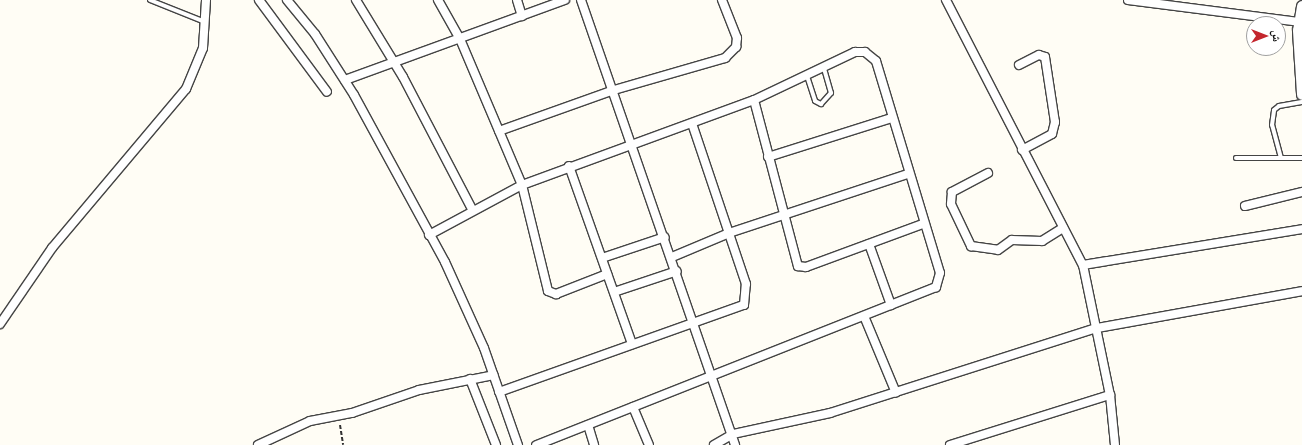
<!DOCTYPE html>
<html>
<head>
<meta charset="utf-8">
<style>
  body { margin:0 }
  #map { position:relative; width:1302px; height:445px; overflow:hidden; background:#fffdf5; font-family:"Noto Serif","Noto Naskh Arabic",serif }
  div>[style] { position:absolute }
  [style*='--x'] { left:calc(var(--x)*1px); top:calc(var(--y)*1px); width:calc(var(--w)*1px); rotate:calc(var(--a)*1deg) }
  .path>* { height:2px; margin-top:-1px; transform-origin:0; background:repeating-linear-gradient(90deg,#333 0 4px,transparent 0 6px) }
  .roads { filter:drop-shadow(1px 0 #444) drop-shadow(-1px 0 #444) drop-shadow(0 1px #444) drop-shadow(0 -1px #444) }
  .service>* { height:4px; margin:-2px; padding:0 2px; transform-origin:2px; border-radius:2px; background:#fff }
  .minor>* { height:8px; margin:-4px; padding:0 4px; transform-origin:4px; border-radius:4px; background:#fff }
  .tertiary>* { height:11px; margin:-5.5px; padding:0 5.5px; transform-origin:5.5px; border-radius:5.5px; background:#fff }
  span { translate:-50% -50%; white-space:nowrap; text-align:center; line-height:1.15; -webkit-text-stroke:4px #fff; paint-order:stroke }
  .north { position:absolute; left:1246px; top:16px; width:40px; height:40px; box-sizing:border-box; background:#fff; border:1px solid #a0a0a0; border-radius:50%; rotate:90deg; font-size:11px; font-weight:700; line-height:16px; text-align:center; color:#111 }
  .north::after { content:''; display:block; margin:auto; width:14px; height:18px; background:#c4262e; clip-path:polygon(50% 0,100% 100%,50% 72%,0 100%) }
</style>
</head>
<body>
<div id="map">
  <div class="path">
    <i style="--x:340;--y:425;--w:20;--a:81"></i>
  </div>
  <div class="roads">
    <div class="service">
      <i style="--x:150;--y:0;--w:59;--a:21.8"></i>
      <i style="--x:807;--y:76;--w:26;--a:72"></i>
      <i style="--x:815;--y:101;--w:7;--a:27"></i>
      <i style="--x:821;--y:104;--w:15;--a:-48"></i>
      <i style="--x:831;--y:93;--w:26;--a:-106"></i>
      <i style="--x:1236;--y:158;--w:66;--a:0"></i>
      <i style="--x:1281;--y:158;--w:34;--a:-105"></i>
      <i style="--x:1272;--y:125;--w:15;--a:-82"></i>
      <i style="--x:1274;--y:110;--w:6;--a:-39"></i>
      <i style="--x:1279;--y:106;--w:23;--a:-10"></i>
    </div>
    <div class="minor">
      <i style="--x:259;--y:0;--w:114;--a:53.5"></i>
      <i style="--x:287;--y:0;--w:44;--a:50.5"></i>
      <i style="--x:315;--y:34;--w:72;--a:57.4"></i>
      <i style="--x:354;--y:95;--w:190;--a:61.4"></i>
      <i style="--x:445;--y:262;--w:94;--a:65.6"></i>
      <i style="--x:484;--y:348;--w:103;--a:70.7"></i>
      <i style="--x:356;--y:0;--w:90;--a:58.6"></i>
      <i style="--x:403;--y:77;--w:149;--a:62.4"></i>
      <i style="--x:438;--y:0;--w:45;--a:60.6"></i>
      <i style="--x:460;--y:39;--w:159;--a:67"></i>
      <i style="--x:522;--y:185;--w:109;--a:76.2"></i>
      <i style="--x:548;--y:291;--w:9;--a:21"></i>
      <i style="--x:556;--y:294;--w:55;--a:-21.4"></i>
      <i style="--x:517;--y:0;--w:17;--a:73"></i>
      <i style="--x:581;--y:0;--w:471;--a:70.9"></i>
      <i style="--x:946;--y:0;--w:298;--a:62.7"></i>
      <i style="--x:1083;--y:265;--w:133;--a:78.3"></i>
      <i style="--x:1110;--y:395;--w:50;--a:84.3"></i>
      <i style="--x:1128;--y:0;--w:172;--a:7.3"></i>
      <i style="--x:1019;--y:65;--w:22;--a:-27"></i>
      <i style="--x:1039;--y:55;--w:6;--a:18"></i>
      <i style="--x:1045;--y:57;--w:66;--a:81.3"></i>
      <i style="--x:1055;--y:122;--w:12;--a:104"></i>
      <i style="--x:1052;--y:134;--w:34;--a:152"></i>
      <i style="--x:345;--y:80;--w:234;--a:-20"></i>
      <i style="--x:754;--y:100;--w:172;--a:75.2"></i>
      <i style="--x:798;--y:266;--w:8;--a:7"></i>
      <i style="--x:806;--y:267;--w:125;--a:-20.2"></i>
      <i style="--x:499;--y:131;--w:122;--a:-19.6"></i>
      <i style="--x:614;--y:90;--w:116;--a:-16.1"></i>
      <i style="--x:725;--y:58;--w:16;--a:-45"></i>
      <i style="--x:736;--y:47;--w:9;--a:-84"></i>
      <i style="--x:737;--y:38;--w:41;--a:-111.5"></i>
      <i style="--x:768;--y:157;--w:130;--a:-17.5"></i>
      <i style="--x:569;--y:166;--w:189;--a:70.5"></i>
      <i style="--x:988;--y:173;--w:41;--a:152.2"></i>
      <i style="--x:952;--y:192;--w:12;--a:95"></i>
      <i style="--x:951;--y:204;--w:47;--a:64.5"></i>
      <i style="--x:971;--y:246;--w:27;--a:8"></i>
      <i style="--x:998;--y:250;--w:17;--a:-36"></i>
      <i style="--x:1012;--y:240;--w:30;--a:2"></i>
      <i style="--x:1042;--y:241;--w:25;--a:-32"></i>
      <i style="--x:1245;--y:206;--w:59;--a:-13.8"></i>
      <i style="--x:429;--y:235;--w:106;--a:-28.3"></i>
      <i style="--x:522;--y:185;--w:247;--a:-20.1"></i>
      <i style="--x:754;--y:100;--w:112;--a:-25.4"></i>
      <i style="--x:855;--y:52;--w:10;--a:0"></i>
      <i style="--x:865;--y:52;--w:14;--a:39"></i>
      <i style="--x:876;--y:61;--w:221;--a:73.2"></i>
      <i style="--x:940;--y:273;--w:15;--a:106"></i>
      <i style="--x:936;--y:287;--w:430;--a:158.4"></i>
      <i style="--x:869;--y:244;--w:65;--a:70.2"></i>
      <i style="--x:672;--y:257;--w:62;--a:-22.8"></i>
      <i style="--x:729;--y:233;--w:188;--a:-18.3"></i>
      <i style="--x:602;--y:258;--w:66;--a:-18.4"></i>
      <i style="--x:1083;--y:265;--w:222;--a:-9.3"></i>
      <i style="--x:614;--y:292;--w:66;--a:-18.4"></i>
      <i style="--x:864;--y:316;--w:83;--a:67.4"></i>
      <i style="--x:0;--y:324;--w:92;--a:-55.6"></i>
      <i style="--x:52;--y:248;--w:208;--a:-49.9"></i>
      <i style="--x:186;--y:89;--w:44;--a:-67.5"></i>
      <i style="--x:203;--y:48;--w:48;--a:-86.4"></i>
      <i style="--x:470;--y:379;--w:71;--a:68.5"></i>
      <i style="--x:499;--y:392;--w:260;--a:-19.6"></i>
      <i style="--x:744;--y:305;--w:21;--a:-85"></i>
      <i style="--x:746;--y:284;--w:169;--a:-108.6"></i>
      <i style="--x:633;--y:407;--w:41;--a:67.2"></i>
      <i style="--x:588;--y:425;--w:21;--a:73"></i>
      <i style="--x:258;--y:445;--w:57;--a:-24.8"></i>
      <i style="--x:310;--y:421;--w:43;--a:-10.8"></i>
      <i style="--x:352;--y:413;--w:71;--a:-18.9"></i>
      <i style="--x:419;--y:390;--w:76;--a:-11.3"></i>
      <i style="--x:714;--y:445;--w:22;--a:-30"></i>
      <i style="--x:733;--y:434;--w:99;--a:-12.2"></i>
      <i style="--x:830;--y:413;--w:280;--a:-17.7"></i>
      <i style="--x:1097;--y:328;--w:208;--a:-10.2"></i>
      <i style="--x:950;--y:445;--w:168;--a:-17.4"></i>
    </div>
    <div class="tertiary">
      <i style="--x:1302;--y:6;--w:24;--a:99"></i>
      <i style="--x:1298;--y:30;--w:64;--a:86.4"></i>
    </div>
  </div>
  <div class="north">ش</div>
</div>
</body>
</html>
